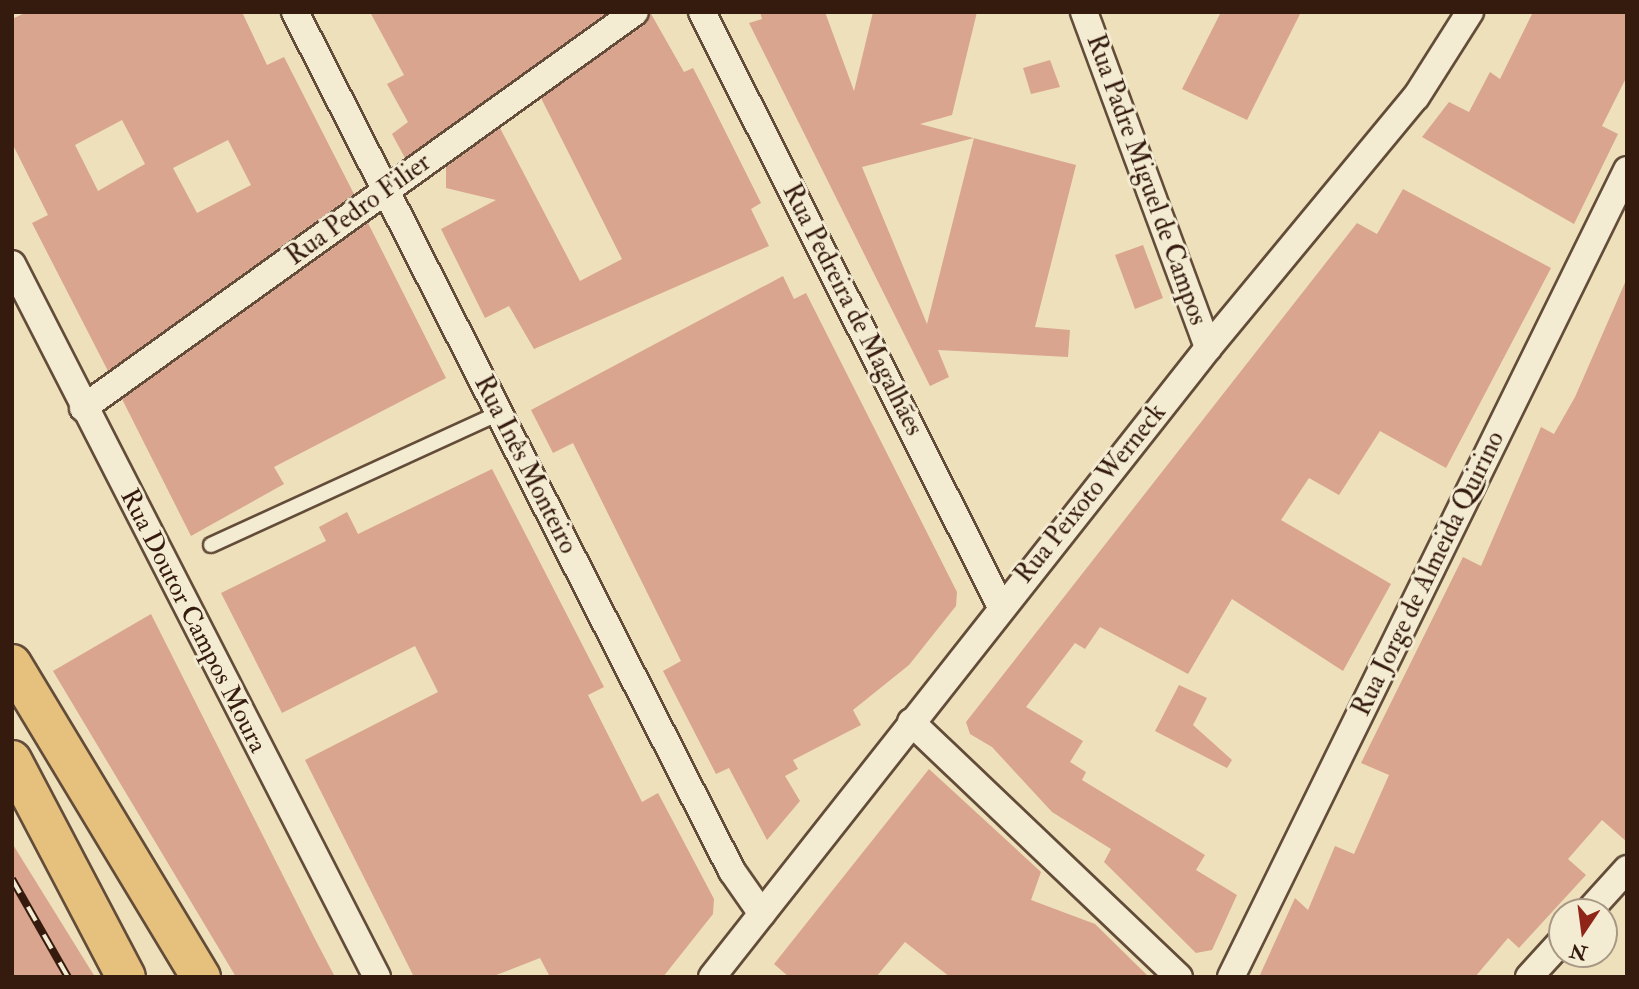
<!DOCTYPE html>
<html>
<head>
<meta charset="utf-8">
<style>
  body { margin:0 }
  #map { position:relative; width:1639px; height:989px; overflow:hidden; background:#ede0ba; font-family:"IM FELL Double Pica",serif }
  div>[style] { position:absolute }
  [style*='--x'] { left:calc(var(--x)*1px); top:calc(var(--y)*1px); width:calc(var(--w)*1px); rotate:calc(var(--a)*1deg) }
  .building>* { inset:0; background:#daa58f }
  .roads { filter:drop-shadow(2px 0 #634c39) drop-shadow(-2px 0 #634c39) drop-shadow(0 2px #634c39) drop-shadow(0 -2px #634c39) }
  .lane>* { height:14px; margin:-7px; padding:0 7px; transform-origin:7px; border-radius:7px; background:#f3ebd2 }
  .street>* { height:26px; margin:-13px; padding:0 13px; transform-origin:13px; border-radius:13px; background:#f3ebd2 }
  .highway>* { height:38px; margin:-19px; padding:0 19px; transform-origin:19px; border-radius:19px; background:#e6c07d }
  .rail>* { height:8px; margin-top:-4px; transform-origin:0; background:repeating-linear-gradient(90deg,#f3ebd2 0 16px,#351a0e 0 32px); box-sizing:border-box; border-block:2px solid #351a0e }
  span { translate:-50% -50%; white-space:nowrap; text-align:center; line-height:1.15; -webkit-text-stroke:6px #f3ebd2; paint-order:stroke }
  .street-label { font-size:26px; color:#351a0e }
  .frame { position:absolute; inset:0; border:14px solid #351a0e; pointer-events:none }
  .north { position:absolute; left:1548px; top:898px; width:70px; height:70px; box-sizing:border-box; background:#f3ebd2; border:2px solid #a79784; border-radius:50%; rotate:193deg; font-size:19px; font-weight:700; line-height:28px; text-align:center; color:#351a0e }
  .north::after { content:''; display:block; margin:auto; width:24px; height:32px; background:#8f2418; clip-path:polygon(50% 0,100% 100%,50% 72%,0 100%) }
</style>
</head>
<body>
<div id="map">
  <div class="building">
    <i style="clip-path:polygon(evenodd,27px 12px,242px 12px,267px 65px,284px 57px,354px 194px,108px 371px,32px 223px,48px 215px,12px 143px,12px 19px,27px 12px,122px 120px,145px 164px,98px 191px,75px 145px,122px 120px,27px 12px,228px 140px,251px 185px,197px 213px,173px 168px,228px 140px)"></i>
    <i style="clip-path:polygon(370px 12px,608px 12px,405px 158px,392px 134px,408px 122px,387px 84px,404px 75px)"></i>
    <i style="clip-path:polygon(650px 12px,684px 72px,693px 68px,705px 91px,761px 203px,751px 209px,769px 246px,534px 349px,509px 306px,485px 318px,441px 229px,496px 200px,446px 188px,446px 167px,500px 128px,580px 281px,622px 259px,541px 98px,644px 25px)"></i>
    <i style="clip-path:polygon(evenodd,760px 12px,825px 12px,854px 91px,873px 12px,977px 12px,952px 115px,920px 124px,1076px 165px,1035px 327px,1070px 330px,1068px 357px,938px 350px,949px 377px,930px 386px,749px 23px,762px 19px,760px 12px,974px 138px,927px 324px,862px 167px,974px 138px)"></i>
    <i style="clip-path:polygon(1221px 12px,1301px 12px,1247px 120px,1182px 89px)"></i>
    <i style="clip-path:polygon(1533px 12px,1627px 12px,1627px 76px,1602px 126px,1618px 134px,1574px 224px,1422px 137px,1449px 102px,1469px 112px,1490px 72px,1500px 79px)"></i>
    <i style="clip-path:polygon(1050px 60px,1060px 87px,1031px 94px,1023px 68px)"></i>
    <i style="clip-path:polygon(1403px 189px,1551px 268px,1446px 468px,1380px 431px,1339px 495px,1309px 478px,1281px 520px,1391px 584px,1343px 671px,1232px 599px,1188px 674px,1100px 627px,1085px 649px,1075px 643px,1026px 707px,1083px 741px,1070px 762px,1086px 772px,1082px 780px,1205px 855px,1196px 870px,1237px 895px,1212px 950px,1196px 953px,1104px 862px,1111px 849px,1052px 812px,992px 747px,970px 734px,966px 722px,1357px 223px,1377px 234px)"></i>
    <i style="clip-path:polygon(368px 223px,446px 378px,274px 467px,284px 484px,191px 536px,122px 399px)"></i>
    <i style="clip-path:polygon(1143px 245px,1163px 298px,1135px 309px,1115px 255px)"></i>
    <i style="clip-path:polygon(783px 276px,794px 299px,806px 293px,957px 592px,956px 606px,909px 665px,853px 710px,861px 725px,793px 760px,798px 769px,785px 776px,800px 801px,767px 840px,729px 768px,716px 774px,663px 671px,681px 661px,573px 443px,553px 453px,531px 410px)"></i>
    <i style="clip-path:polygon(1627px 278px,1627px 842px,1602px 820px,1568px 859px,1586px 875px,1519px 948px,1508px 938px,1475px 977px,1259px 977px,1295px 898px,1308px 910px,1335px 846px,1354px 854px,1389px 775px,1361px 763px,1463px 557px,1481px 566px,1541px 427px,1554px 434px,1575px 397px)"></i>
    <i style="clip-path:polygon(492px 469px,604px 687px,588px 695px,642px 802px,658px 793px,714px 899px,713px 914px,663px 977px,550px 977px,540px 958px,491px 977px,414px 977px,305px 760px,438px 692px,415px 646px,282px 713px,221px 593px,326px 541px,319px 527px,347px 512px,358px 534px)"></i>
    <i style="clip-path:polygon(151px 614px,315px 939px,335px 977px,236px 977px,53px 671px)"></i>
    <i style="clip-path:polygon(1179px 685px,1207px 698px,1193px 725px,1232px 760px,1227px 768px,1155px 731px)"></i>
    <i style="clip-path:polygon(929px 769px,1041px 872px,1031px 900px,1095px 924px,1149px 977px,950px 977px,905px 942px,876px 977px,789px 977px,774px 964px)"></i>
    <i style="clip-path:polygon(12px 843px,95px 977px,12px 977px)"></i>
  </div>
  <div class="roads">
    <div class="lane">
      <i style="--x:211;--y:545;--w:317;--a:-24.6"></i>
    </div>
    <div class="street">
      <i style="--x:295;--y:12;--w:964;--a:63.04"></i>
      <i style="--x:732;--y:871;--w:52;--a:55.1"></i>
      <i style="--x:702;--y:12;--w:666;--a:63.32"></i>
      <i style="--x:1084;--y:12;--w:358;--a:69.7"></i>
      <i style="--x:12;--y:264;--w:801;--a:62.89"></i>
      <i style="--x:83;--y:408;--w:679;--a:-35.66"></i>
      <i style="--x:911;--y:722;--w:370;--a:43.6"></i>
      <i style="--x:1588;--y:912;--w:58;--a:-47.8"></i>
      <i style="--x:712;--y:977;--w:801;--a:-51.74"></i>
      <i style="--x:1208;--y:348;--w:326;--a:-50.4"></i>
      <i style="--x:1416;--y:97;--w:101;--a:-57.6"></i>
      <i style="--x:1231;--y:977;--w:899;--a:-63.86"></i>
      <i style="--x:1529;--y:977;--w:49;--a:-47.5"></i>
    </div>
    <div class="highway">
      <i style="--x:12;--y:664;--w:366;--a:58.9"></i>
      <i style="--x:12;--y:760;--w:245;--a:62.3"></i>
    </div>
  </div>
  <div class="rail">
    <i style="--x:12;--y:879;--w:113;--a:60.3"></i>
  </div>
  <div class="street-label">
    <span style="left:1146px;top:180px;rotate:70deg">Rua Padre Miguel de Campos</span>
    <span style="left:359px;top:210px;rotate:-36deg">Rua Pedro Filier</span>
    <span style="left:852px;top:310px;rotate:63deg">Rua Pedreira de Magalhães</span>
    <span style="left:525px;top:465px;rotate:63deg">Rua Inês Monteiro</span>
    <span style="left:1091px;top:494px;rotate:-51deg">Rua Peixoto Werneck</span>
    <span style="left:1429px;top:574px;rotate:-64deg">Rua Jorge de Almeida Quirino</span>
    <span style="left:193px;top:621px;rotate:63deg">Rua Doutor Campos Moura</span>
  </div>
  <div class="frame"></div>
  <div class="north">N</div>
</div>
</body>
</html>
